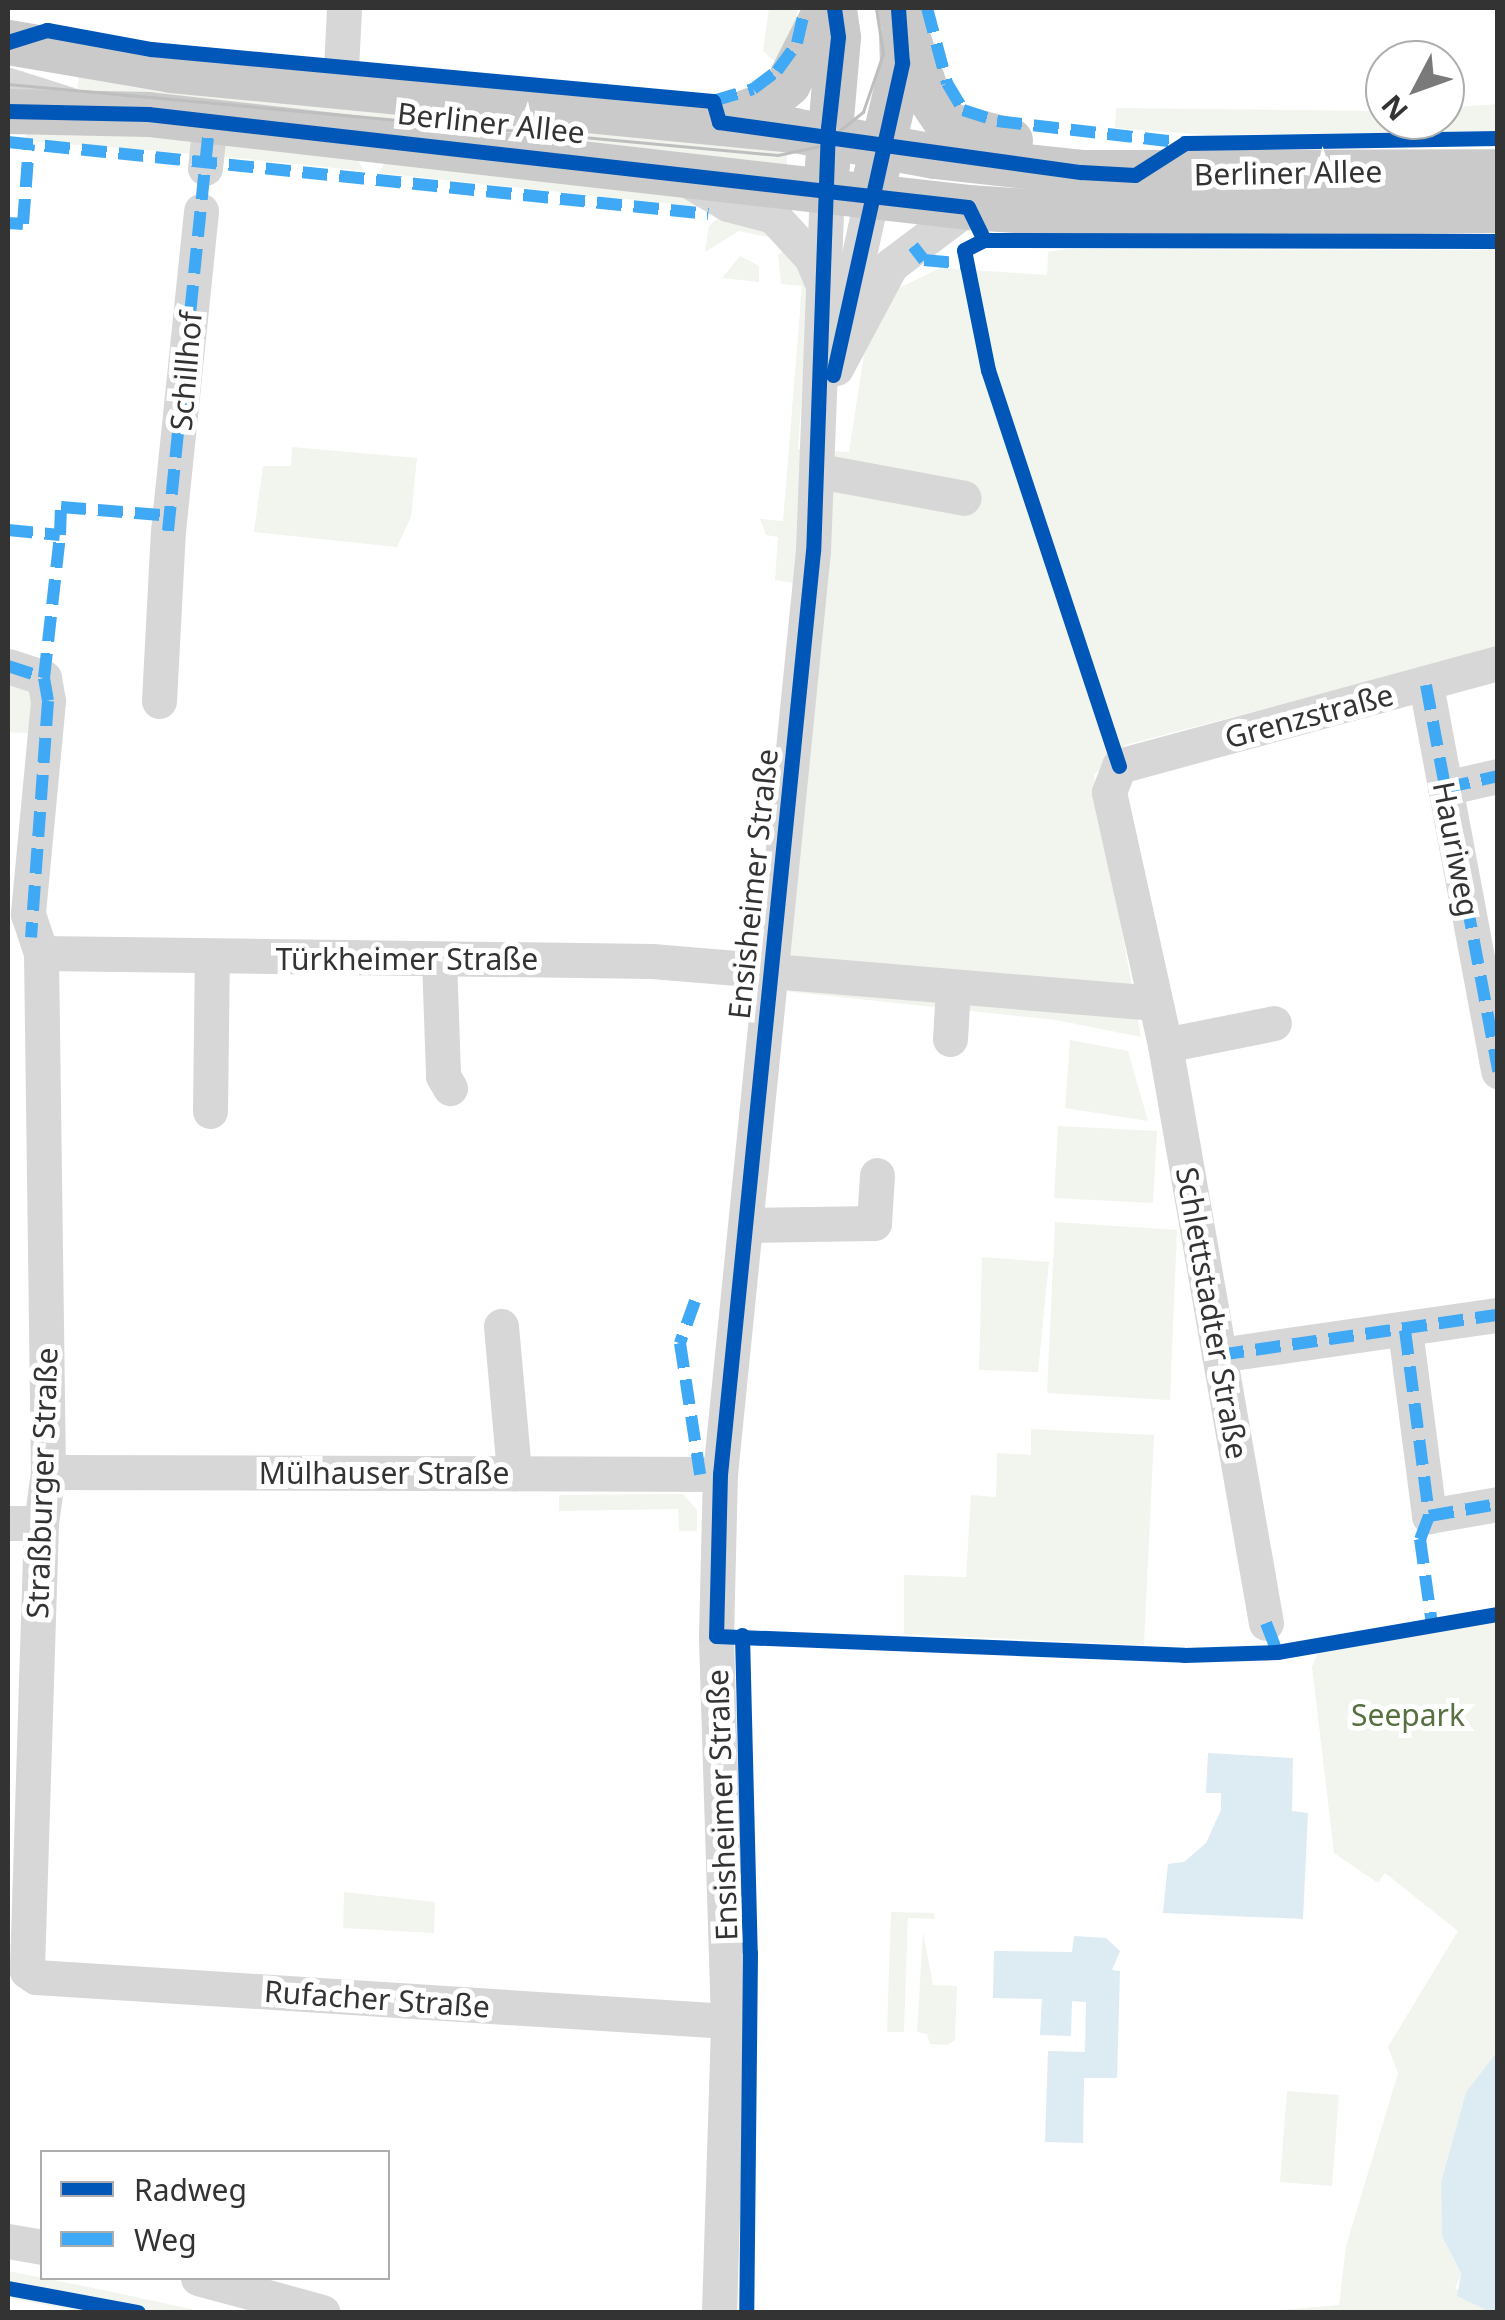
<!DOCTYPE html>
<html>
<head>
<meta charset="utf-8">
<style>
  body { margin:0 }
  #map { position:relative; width:1505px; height:2320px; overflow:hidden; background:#fff; font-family:"Noto Sans",sans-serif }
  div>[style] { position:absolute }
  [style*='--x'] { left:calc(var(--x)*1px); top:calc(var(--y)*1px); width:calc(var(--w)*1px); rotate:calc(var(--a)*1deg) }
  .green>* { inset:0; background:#f1f5ed }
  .water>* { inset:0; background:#ddebf3 }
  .minor>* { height:35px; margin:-17.5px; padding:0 17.5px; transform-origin:17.5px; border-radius:17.5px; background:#d7d7d7 }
  .major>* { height:45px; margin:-22.5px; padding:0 22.5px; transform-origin:22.5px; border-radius:22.5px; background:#cacaca }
  .tram>* { height:2.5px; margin:-1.25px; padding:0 1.25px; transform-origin:1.25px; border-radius:1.25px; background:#bebebe }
  .quiet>* { height:12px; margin-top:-6px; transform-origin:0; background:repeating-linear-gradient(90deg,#3fa9f5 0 25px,transparent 0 37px) }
  .cycleway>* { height:15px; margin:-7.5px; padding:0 7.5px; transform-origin:7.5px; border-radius:7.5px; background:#0057b8 }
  span { translate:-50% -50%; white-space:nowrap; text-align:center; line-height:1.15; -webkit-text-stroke:10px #fff; paint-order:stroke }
  .street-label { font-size:30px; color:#333 }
  .park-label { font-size:30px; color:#56703f }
  .frame { position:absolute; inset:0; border:10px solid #333; pointer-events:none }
  .legend { position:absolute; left:40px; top:2150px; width:350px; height:130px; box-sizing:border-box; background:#fff; border:2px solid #adadad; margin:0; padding:12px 18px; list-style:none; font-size:30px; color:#333 }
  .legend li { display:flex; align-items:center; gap:20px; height:50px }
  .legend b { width:50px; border:2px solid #adadad }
  .north { position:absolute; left:1365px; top:40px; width:100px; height:100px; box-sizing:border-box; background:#fff; border:2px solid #adadad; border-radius:50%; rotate:229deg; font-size:28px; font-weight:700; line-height:40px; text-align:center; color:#333 }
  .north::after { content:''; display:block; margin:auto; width:35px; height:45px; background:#7a7a7a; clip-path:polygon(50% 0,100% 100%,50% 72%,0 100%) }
</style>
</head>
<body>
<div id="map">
  <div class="green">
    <i style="clip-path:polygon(769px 8px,798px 8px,793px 33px,775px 61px,763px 51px)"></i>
    <i style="clip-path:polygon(79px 73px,787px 141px,787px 166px,77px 92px)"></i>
    <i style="clip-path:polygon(1497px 104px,1497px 131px,1209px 135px,1115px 128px,1116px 108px,1385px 111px,1385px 120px,1445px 120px,1445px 108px)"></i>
    <i style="clip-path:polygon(26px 131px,189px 138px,196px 154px,26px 141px)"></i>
    <i style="clip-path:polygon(226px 142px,355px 155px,364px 171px,217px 156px)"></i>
    <i style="clip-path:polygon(385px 162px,672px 191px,702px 207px,379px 173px)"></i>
    <i style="clip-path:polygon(717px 219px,763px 230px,777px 239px,739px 231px,705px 252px,709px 226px)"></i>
    <i style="clip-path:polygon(790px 245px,809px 294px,798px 449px,849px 452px,866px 341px,897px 289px,940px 268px,1047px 275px,1048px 252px,1067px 249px,1497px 250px,1497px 648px,1125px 745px,1094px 775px,1141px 1037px,1056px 1020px,756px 988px,793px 583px,775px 580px,778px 537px,766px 535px,760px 519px,783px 521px,802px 286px,781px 284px,778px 255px)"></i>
    <i style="clip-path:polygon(740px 256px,759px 266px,759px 282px,722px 278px)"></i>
    <i style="clip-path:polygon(292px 447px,417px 458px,411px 517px,397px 547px,254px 532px,263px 466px,291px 466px)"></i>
    <i style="clip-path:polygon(8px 675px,30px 683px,36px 734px,8px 732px)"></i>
    <i style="clip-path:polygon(1070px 1040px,1128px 1051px,1148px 1121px,1065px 1108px)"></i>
    <i style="clip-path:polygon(1058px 1126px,1157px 1131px,1153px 1203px,1054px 1198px)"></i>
    <i style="clip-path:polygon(1055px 1222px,1177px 1230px,1170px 1400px,1047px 1393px)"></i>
    <i style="clip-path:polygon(982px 1257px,1049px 1262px,1038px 1372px,979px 1370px)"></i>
    <i style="clip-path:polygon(1031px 1429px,1154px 1435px,1144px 1645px,904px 1634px,904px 1575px,966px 1577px,971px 1495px,996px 1497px,997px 1453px,1031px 1455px)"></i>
    <i style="clip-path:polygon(683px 1494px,697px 1510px,697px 1531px,679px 1531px,678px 1509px,559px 1511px,559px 1495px)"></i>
    <i style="clip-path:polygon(1497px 1609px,1497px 2052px,1466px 2092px,1441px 2182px,1442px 2236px,1461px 2275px,1455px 2288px,1491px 2312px,1260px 2312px,1339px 2305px,1346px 2246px,1398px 2073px,1388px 2047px,1458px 1931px,1385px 1873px,1378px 1883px,1334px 1853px,1312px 1667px,1324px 1638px)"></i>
    <i style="clip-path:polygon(344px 1892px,435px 1902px,434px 1933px,343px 1928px)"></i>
    <i style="clip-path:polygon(891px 1912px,934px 1913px,935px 1919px,908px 1918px,904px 2032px,887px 2032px)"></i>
    <i style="clip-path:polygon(923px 1932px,933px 1985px,957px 1986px,955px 2040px,947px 2045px,930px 2044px,927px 2034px,917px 2032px)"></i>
    <i style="clip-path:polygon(1287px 2091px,1339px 2095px,1332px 2186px,1280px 2182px)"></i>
    <i style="clip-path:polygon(8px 2271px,113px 2292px,204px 2312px,85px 2312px,8px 2298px)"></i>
  </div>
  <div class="water">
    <i style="clip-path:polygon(1208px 1753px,1293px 1758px,1292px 1811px,1308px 1813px,1303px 1919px,1163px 1913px,1168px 1864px,1184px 1862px,1206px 1843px,1221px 1810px,1221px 1793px,1206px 1793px)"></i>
    <i style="clip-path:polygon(1074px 1936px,1106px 1938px,1120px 1951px,1112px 1970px,1120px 1971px,1117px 2078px,1084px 2078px,1083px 2143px,1045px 2142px,1048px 2051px,1085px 2052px,1086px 2002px,1072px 2001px,1071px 2036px,1040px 2035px,1042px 1999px,993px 1998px,994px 1951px,1072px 1952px)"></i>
    <i style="clip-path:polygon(1497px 2052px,1498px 2312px,1491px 2312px,1457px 2296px,1461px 2274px,1442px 2236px,1441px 2182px,1466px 2092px)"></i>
  </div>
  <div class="minor">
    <i style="--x:8;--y:85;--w:63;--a:17.6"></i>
    <i style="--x:340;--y:88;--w:80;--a:-87.1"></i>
    <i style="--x:205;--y:168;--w:47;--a:-83.9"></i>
    <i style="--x:682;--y:177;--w:53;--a:30.4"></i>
    <i style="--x:728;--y:204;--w:47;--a:14.9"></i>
    <i style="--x:773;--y:216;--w:56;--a:47.2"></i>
    <i style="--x:811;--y:257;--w:26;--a:67"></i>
    <i style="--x:844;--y:325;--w:129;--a:-77.9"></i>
    <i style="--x:836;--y:368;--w:117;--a:-61.9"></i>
    <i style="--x:891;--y:265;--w:96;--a:-37"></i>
    <i style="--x:819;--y:471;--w:147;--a:10.5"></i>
    <i style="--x:8;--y:666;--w:38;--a:18"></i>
    <i style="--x:44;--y:678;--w:23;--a:80"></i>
    <i style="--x:48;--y:701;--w:214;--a:95.4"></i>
    <i style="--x:28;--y:914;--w:41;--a:71.6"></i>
    <i style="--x:41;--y:953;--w:519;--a:89.23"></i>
    <i style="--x:48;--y:1472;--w:51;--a:97.8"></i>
    <i style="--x:41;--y:1523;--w:448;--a:91.8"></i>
    <i style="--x:27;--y:1971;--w:11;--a:34"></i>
    <i style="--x:36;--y:1977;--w:693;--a:3.64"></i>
    <i style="--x:1426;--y:685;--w:393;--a:79.4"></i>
    <i style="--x:159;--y:701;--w:170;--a:-87"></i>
    <i style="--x:168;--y:531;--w:322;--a:-84.1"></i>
    <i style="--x:1445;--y:788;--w:54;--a:-12.8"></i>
    <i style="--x:41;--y:953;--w:611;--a:0.75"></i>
    <i style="--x:652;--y:961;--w:505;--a:4.77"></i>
    <i style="--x:439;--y:959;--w:117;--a:88"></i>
    <i style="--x:443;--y:1076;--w:14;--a:60"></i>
    <i style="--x:950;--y:1039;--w:52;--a:-86.7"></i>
    <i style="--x:1165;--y:1045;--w:111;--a:-11.4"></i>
    <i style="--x:210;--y:1111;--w:154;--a:-89.3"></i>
    <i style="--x:746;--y:1225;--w:128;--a:-0.9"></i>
    <i style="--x:874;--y:1223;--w:48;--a:-86.4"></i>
    <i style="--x:501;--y:1326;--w:148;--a:84.9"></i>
    <i style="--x:1405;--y:1330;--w:188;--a:82.6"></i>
    <i style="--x:1429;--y:1516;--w:70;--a:-9.9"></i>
    <i style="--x:1219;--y:1355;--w:282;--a:-8.2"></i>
    <i style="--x:48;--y:1472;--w:672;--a:0.17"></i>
    <i style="--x:8;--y:1523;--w:33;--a:0"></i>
    <i style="--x:1266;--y:1623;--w:587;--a:-99.91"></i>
    <i style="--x:1165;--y:1045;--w:259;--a:-102.5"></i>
    <i style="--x:1109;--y:792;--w:28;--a:-69"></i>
    <i style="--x:1119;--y:766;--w:393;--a:-15.2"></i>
    <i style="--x:8;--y:2241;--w:35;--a:10"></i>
    <i style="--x:198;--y:2278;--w:129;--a:15.3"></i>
    <i style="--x:719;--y:2312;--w:291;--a:-88.2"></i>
    <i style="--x:728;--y:2021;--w:385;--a:-91.8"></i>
    <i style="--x:716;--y:1636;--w:162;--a:-88.6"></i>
    <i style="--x:720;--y:1474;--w:928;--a:-84.25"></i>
    <i style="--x:813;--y:551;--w:358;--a:-87.8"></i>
  </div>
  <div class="major">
    <i style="--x:899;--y:12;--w:87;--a:71.1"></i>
    <i style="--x:927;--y:94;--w:36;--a:56"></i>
    <i style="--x:947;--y:124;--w:65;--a:14.3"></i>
    <i style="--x:8;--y:42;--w:165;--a:9.7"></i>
    <i style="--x:171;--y:70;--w:626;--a:5.5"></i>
    <i style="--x:794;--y:130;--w:142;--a:10.5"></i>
    <i style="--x:934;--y:156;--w:148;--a:6.2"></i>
    <i style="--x:1081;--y:172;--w:417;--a:-0.1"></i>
    <i style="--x:8;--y:111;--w:140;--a:1.2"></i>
    <i style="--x:148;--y:114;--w:825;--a:6.47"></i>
    <i style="--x:968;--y:207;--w:125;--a:3.7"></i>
    <i style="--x:1093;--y:215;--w:405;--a:-0.7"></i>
    <i style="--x:721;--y:121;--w:43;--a:-20.6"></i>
    <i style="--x:761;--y:106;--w:35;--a:-40"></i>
    <i style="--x:788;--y:83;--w:84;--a:-63.1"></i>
    <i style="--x:827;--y:165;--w:128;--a:-85.1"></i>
    <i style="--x:838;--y:37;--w:29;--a:-98"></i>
    <i style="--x:875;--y:177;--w:117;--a:-76.7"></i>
    <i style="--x:902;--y:63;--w:24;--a:-92"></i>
  </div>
  <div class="tram">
    <i style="--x:8;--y:84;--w:773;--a:5.27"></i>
    <i style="--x:778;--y:155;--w:43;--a:-12.1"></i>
    <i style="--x:820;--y:146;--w:55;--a:-38.3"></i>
    <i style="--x:863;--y:112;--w:61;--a:-71"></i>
    <i style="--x:883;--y:54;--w:47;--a:-98.7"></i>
  </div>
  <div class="quiet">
    <i style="--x:927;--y:8;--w:78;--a:75.1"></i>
    <i style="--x:947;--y:83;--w:31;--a:59"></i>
    <i style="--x:963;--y:110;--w:36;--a:18"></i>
    <i style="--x:997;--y:121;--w:187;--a:6.7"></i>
    <i style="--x:713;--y:101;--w:42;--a:-16.7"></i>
    <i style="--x:753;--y:89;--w:30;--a:-37"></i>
    <i style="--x:777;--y:71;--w:34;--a:-54"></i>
    <i style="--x:797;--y:43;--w:36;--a:-77"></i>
    <i style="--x:8;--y:142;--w:704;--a:5.87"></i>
    <i style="--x:8;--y:223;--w:15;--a:4"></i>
    <i style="--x:23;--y:224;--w:80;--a:-85.7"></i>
    <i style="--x:913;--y:246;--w:18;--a:52"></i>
    <i style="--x:924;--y:260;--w:43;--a:5.3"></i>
    <i style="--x:8;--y:530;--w:52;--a:5.5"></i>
    <i style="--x:60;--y:535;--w:28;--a:-88"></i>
    <i style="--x:61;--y:507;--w:112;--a:4.6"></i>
    <i style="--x:168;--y:531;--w:412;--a:-84.2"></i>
    <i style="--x:8;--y:666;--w:38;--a:18"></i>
    <i style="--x:44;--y:678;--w:23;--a:80"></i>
    <i style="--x:48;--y:701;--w:237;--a:94.1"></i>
    <i style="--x:44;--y:678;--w:144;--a:-83.6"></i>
    <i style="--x:1426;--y:685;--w:393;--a:79.4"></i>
    <i style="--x:1445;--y:788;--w:54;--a:-12.8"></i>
    <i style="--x:695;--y:1301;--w:45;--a:109.7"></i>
    <i style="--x:680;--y:1343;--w:133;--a:81.3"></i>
    <i style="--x:1405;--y:1330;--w:188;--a:82.6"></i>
    <i style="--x:1429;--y:1516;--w:70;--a:-9.9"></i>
    <i style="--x:1219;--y:1355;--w:282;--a:-8.2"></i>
    <i style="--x:1429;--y:1516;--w:25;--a:111"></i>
    <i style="--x:1420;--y:1539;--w:86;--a:82"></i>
    <i style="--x:1266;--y:1623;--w:31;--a:69"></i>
  </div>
  <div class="cycleway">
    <i style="--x:834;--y:8;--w:29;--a:82"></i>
    <i style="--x:838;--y:37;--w:91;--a:96.3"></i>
    <i style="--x:828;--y:127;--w:424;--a:92"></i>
    <i style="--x:813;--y:551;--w:928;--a:95.75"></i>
    <i style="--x:720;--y:1474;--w:162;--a:91.4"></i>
    <i style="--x:716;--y:1636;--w:468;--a:2.3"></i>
    <i style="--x:1184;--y:1655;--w:93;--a:-1.8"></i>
    <i style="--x:1277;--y:1652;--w:224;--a:-9.8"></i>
    <i style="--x:8;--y:42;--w:41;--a:-17.1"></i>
    <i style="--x:47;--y:30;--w:106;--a:10.4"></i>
    <i style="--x:151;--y:49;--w:564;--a:5.29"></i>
    <i style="--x:713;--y:101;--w:22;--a:74"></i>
    <i style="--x:719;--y:122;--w:365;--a:7.9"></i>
    <i style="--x:1081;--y:172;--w:54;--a:3.2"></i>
    <i style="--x:1135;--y:175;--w:59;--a:-32.6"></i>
    <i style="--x:1185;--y:143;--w:313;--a:-0.9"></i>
    <i style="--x:8;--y:111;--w:140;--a:1.2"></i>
    <i style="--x:148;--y:114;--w:825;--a:6.47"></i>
    <i style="--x:968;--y:207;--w:37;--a:64"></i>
    <i style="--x:833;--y:375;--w:320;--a:-77.5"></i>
    <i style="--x:902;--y:63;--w:55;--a:-94.2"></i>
    <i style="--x:1119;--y:766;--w:417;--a:-108.3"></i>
    <i style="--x:988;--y:370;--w:122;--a:-101.3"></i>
    <i style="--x:964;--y:250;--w:22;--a:-27"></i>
    <i style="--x:984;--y:240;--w:514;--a:0.11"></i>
    <i style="--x:742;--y:1635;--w:318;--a:88.6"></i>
    <i style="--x:750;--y:1953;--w:359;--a:90.6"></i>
    <i style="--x:8;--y:2288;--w:132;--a:10.5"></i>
  </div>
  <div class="street-label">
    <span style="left:491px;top:123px;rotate:6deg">Berliner Allee</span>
    <span style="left:1288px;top:173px;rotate:-1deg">Berliner Allee</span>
    <span style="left:186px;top:371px;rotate:-85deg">Schillhof</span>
    <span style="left:1309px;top:716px;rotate:-15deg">Grenzstraße</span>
    <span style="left:1456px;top:849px;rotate:79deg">Hauriweg</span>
    <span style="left:753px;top:884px;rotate:-84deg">Ensisheimer Straße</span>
    <span style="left:407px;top:959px">Türkheimer Straße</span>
    <span style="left:1212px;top:1313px;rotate:80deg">Schlettstadter Straße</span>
    <span style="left:384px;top:1473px">Mülhauser Straße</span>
    <span style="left:42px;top:1483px;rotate:-88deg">Straßburger Straße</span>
    <span style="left:722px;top:1805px;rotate:-92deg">Ensisheimer Straße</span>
    <span style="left:377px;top:1999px;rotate:4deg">Rufacher Straße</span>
  </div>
  <div class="park-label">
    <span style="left:1408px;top:1715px">Seepark</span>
  </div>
  <div class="frame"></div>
  <ul class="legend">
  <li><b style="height:12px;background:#0057b8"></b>Radweg</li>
  <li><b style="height:12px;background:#3fa9f5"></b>Weg</li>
  </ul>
  <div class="north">N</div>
</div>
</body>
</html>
